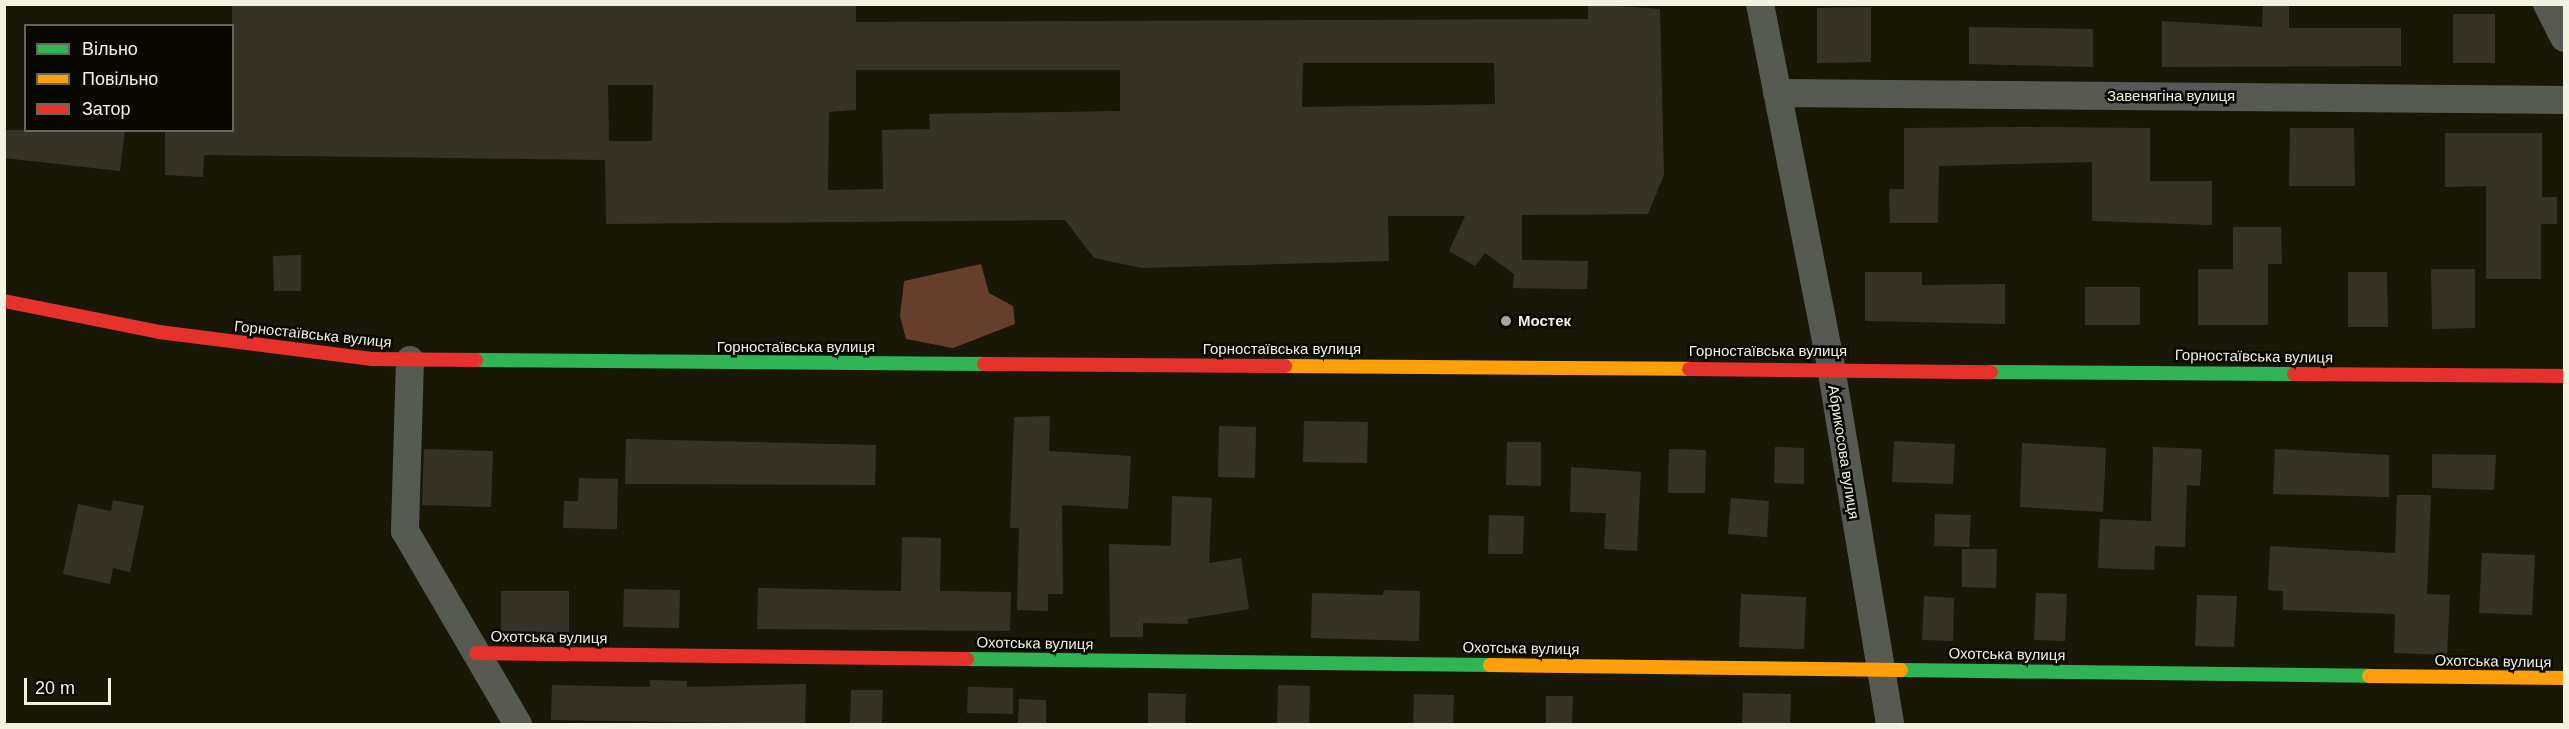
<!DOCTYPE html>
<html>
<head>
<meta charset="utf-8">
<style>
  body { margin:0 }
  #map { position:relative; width:2569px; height:729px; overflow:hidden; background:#191807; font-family:Helvetica,sans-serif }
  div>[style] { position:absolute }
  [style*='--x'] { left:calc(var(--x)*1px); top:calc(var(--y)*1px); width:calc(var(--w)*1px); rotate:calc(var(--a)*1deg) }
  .forest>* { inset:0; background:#663f2a }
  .building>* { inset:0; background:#373226 }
  .street>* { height:28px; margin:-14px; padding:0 14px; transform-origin:14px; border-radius:14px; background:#575a53 }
  .fast>* { height:14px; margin:-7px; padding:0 7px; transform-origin:7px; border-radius:7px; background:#30b455 }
  .slow>* { height:14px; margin:-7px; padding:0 7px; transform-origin:7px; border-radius:7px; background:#ff9f0a }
  .jam>* { height:14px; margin:-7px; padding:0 7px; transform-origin:7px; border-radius:7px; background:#e5322d }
  .dots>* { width:16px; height:16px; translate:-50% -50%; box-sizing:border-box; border:3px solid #080801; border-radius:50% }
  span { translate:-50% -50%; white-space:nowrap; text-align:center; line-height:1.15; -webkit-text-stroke:5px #080801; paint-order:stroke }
  .street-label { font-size:15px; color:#f2f2e0 }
  .poi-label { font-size:15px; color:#f2f2e0; font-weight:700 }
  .left { translate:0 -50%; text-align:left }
  .frame { position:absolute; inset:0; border:6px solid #f2f2e0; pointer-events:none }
  .legend { position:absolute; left:24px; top:24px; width:210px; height:108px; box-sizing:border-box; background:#080801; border:2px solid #66665a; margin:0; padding:8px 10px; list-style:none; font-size:18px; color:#f2f2e0 }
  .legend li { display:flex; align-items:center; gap:12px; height:30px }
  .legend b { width:30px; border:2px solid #66665a }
  .scale { position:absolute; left:24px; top:678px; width:87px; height:27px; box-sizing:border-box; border:3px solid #f2f2e0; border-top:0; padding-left:8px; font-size:18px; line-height:21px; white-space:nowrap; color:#f2f2e0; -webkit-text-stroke:4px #080801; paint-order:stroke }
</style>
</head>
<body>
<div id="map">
  <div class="forest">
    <i style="clip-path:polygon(981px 264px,989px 293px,1013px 306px,1015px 324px,953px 348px,906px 339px,900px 316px,904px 281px)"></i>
  </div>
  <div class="building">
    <i style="clip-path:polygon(evenodd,232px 4px,856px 4px,856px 22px,1588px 19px,1588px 4px,1660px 9px,1664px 175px,1648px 214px,1522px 215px,1522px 260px,1588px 261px,1587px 289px,1513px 288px,1514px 274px,1485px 253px,1475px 266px,1449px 251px,1465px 216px,1388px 216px,1389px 261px,1142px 268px,1094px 258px,1065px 220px,606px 224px,605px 160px,204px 155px,203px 177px,165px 175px,165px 130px,232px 130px,232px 4px,1303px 63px,1494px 63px,1495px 104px,1302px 107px,1303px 63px,232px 4px,856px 70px,1120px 70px,1120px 111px,929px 114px,930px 129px,882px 130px,883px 189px,828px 190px,829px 112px,856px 110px,856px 70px,232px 4px,608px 85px,653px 85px,652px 141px,609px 141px,608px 85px)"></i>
    <i style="clip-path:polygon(2263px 4px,2289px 4px,2289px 28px,2401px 28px,2401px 66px,2162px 67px,2162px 21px,2262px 27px)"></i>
    <i style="clip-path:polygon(1871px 7px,1871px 62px,1817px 63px,1817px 8px)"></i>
    <i style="clip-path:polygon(2453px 14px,2495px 14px,2495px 63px,2453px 63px)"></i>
    <i style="clip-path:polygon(1969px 27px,2093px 29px,2093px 67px,1969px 64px)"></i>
    <i style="clip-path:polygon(2018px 127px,2150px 128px,2150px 181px,2212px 181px,2212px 225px,2092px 221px,2092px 162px,1939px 166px,1938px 223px,1890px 223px,1889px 189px,1904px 189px,1904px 128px)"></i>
    <i style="clip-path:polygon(2290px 128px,2354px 128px,2355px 186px,2289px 186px)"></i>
    <i style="clip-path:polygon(4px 130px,125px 130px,120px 171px,4px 158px)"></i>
    <i style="clip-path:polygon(2445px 133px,2542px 133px,2542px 197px,2557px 197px,2557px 224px,2541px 224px,2541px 279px,2486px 279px,2486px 186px,2445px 187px)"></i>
    <i style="clip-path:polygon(2233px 227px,2281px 227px,2282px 264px,2268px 264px,2268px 325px,2198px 325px,2198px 269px,2233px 269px)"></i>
    <i style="clip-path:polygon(301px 255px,301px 291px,274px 291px,273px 256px)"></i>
    <i style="clip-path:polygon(2431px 269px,2475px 269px,2475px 328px,2432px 329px)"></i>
    <i style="clip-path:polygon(1865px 272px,1922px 272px,1922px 285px,2005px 284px,2005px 324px,1865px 321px)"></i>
    <i style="clip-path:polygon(2348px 272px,2387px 272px,2388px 327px,2348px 327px)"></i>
    <i style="clip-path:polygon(2085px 287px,2140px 287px,2140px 325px,2085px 325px)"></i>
    <i style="clip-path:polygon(1050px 416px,1049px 451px,1131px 456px,1128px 509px,1062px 505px,1063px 594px,1048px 594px,1048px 611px,1017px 610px,1019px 528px,1010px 528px,1014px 417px)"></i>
    <i style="clip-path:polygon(1304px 421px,1368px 422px,1367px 463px,1303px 462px)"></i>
    <i style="clip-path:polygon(1219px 426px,1256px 427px,1255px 478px,1218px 477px)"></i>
    <i style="clip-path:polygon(626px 439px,876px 445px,875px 485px,625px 484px)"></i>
    <i style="clip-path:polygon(1894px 441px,1955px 444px,1953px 484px,1892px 482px)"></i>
    <i style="clip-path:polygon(1507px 442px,1541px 442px,1541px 486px,1506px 485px)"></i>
    <i style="clip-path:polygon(2022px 443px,2106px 448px,2103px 512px,2020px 507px)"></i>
    <i style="clip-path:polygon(1775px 447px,1804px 448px,1804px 484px,1774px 483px)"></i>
    <i style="clip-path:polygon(2153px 447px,2202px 449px,2200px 486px,2187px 485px,2185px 547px,2155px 546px,2154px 570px,2098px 568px,2100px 519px,2151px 521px)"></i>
    <i style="clip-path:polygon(424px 449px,493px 451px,491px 507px,422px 505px)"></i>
    <i style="clip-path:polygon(1669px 449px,1706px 450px,1705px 493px,1668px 493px)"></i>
    <i style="clip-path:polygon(2275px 449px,2389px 455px,2389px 497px,2273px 494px)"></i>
    <i style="clip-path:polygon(2432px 454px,2496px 455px,2494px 490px,2432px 488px)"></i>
    <i style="clip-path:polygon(1571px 467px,1641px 472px,1637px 551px,1604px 549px,1606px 513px,1570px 512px)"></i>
    <i style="clip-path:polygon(579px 478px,618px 479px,617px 529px,563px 528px,564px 501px,578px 501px)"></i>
    <i style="clip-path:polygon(2397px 495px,2431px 495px,2427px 594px,2450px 595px,2447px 655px,2394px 653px,2395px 614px,2283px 610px,2283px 591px,2268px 590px,2270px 546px,2395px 553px)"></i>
    <i style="clip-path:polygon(1172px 496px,1212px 498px,1209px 563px,1241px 558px,1249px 609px,1188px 619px,1188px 624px,1143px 623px,1143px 637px,1110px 637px,1109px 544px,1171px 546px)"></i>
    <i style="clip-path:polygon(1731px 498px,1769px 501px,1767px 537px,1728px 534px)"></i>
    <i style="clip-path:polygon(113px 500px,144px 506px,130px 572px,113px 568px,110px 584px,63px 574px,78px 504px,111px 511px)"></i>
    <i style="clip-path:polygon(1935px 514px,1971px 515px,1969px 547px,1934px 546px)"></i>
    <i style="clip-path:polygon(1489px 515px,1524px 516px,1523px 554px,1488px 554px)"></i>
    <i style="clip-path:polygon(902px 537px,941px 538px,940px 591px,1011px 592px,1010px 631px,757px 629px,758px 588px,901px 591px)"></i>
    <i style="clip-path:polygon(1962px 549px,1997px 549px,1996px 588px,1962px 587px)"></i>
    <i style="clip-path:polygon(2482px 553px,2535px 555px,2532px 615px,2479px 613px)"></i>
    <i style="clip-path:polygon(624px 589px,680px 590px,679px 628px,623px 627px)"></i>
    <i style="clip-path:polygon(1384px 590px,1420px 591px,1419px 641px,1311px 638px,1312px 593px,1383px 595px)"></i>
    <i style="clip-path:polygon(501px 591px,569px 591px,569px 633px,501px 633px)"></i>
    <i style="clip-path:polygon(2036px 593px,2067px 594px,2065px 641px,2034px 640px)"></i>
    <i style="clip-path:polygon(1741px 594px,1806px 597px,1804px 649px,1739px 647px)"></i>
    <i style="clip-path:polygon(2197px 595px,2237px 596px,2234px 647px,2195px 646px)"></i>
    <i style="clip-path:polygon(1924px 596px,1954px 598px,1953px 641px,1922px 640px)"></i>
    <i style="clip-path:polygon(650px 680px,687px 681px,687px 687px,806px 684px,805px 724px,551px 720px,552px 685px,650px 687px)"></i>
    <i style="clip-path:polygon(1278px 685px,1310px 686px,1309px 724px,1277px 724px)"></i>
    <i style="clip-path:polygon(968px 687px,1013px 688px,1013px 714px,967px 713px)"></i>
    <i style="clip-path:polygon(851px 690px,883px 690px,882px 724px,850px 724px)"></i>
    <i style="clip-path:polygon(1148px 693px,1186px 694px,1185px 724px,1148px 724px)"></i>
    <i style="clip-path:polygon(1743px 693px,1791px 694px,1790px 724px,1742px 724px)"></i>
    <i style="clip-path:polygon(1414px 694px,1454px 695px,1453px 724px,1413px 724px)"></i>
    <i style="clip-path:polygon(1546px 696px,1573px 696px,1572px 724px,1546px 724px)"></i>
    <i style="clip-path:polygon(1019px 699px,1046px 700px,1046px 724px,1018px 724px)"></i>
  </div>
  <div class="street">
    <i style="--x:1760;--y:4;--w:370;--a:78.9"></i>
    <i style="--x:1831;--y:367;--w:362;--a:80.6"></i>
    <i style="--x:2547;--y:4;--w:38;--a:63"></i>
    <i style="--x:1777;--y:93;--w:787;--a:0.51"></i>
    <i style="--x:410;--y:360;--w:171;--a:91.7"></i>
    <i style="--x:405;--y:531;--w:224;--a:59.7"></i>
  </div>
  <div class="fast">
    <i style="--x:476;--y:360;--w:508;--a:0.45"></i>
    <i style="--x:1991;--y:372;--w:303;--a:0.4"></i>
    <i style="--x:967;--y:659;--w:523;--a:0.66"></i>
    <i style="--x:1901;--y:670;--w:468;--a:0.7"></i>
  </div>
  <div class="slow">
    <i style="--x:1285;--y:366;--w:404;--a:0.4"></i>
    <i style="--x:1490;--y:665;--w:411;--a:0.7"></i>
    <i style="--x:2369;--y:676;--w:195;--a:0.6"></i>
  </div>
  <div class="jam">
    <i style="--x:4;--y:301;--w:158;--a:11.3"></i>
    <i style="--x:159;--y:332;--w:215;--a:7.2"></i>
    <i style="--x:372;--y:359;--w:104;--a:0.6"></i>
    <i style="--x:984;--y:364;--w:301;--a:0.4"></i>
    <i style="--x:1689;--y:369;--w:302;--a:0.6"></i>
    <i style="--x:2294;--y:374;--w:270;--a:0.4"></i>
    <i style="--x:476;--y:653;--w:491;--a:0.7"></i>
  </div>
  <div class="dots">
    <i style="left:1506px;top:321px;background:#a6a694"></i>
  </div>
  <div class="street-label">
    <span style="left:2171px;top:96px">Завенягіна вулиця</span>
    <span style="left:313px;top:334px;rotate:6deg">Горностаївська вулиця</span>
    <span style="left:796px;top:347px">Горностаївська вулиця</span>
    <span style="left:1282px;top:349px">Горностаївська вулиця</span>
    <span style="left:1768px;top:351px">Горностаївська вулиця</span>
    <span style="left:2254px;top:356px;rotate:1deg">Горностаївська вулиця</span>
    <span style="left:1844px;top:452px;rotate:81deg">Абрикосова вулиця</span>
    <span style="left:549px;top:637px;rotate:1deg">Охотська вулиця</span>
    <span style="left:1035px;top:643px;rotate:1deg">Охотська вулиця</span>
    <span style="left:1521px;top:648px;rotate:1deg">Охотська вулиця</span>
    <span style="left:2007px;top:654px;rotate:1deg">Охотська вулиця</span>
    <span style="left:2493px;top:661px;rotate:1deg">Охотська вулиця</span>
  </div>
  <div class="poi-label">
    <span class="left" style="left:1518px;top:321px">Мостек</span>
  </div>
  <div class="frame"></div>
  <ul class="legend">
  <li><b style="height:8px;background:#30b455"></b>Вільно</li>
  <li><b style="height:8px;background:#ff9f0a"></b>Повільно</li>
  <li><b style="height:8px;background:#e5322d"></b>Затор</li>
  </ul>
  <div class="scale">20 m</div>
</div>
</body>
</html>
